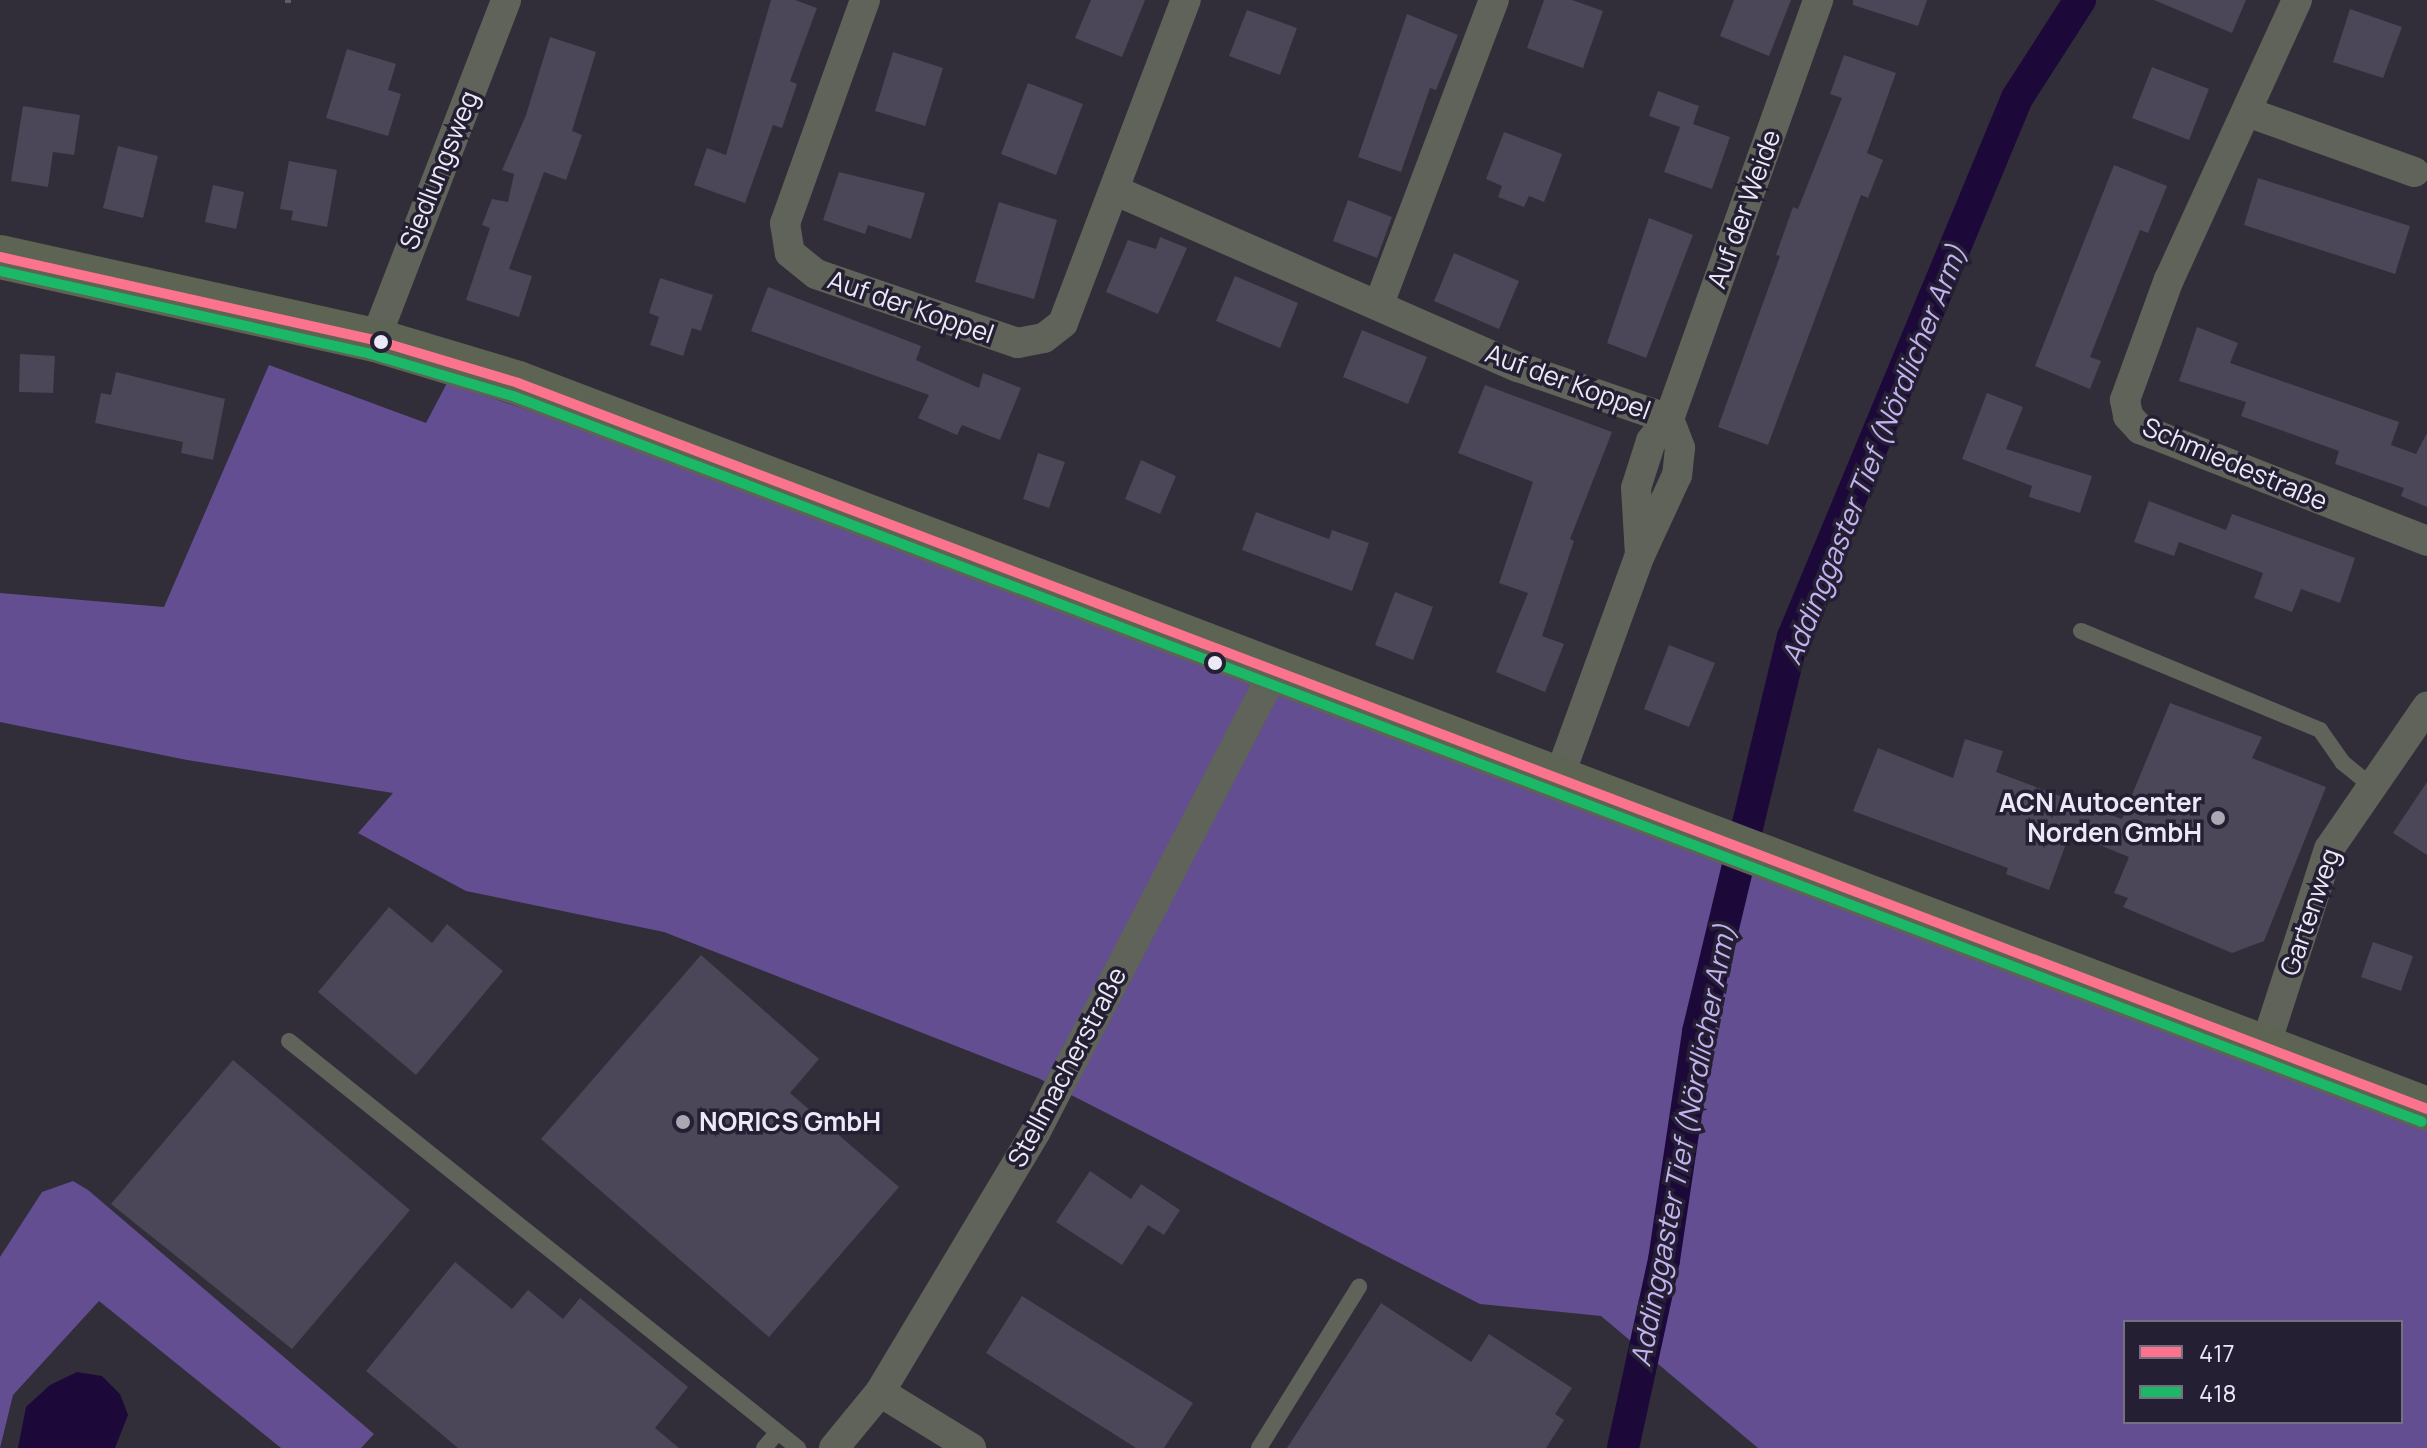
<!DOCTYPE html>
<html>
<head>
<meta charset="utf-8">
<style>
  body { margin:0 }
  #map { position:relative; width:2427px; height:1448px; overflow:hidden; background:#312e39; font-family:Manrope,sans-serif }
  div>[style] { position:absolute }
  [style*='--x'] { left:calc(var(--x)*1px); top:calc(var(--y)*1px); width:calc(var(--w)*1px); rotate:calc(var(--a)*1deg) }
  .forest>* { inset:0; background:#624e90 }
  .water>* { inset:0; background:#1d0939 }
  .canal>* { height:32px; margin:-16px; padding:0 16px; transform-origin:16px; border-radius:16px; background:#1d0939 }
  .building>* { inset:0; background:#4b4658 }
  .path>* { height:5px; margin-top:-2.5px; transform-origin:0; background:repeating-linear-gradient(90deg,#5d5f5a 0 6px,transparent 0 10px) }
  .lane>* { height:16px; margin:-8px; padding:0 8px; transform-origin:8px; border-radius:8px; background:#5f6359 }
  .street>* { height:30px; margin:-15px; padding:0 15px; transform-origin:15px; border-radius:15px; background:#5f6359 }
  .secondary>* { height:44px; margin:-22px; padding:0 22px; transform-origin:22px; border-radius:22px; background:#5e6453 }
  .bus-1>* { height:10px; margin:-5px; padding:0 5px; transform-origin:5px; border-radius:5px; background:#fc738d }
  .bus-2>* { height:10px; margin:-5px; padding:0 5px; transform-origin:5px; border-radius:5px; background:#1ab867 }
  .dots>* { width:22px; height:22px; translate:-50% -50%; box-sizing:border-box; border:4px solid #251f33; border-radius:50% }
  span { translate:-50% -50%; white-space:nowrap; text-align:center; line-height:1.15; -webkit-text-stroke:7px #251f33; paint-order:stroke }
  .street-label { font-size:26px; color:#ece9f7 }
  .poi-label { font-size:26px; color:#ece9f7; font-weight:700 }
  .right { translate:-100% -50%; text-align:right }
  .left { translate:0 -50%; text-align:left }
  .water-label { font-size:28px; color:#c3b2f1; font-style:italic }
  .legend { position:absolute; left:2123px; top:1320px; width:280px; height:104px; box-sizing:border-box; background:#251f33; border:2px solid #757081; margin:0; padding:10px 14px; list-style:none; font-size:24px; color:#ece9f7 }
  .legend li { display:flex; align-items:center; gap:16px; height:40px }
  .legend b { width:40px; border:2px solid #757081 }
</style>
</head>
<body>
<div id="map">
  <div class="forest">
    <i style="clip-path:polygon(evenodd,269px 365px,426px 423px,447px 383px,718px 473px,2427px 1129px,2427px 1448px,1758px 1448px,1601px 1316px,1480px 1304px,1038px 1078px,664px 932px,466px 891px,358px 833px,393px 793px,187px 760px,0 722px,0 593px,164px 607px,269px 365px,2125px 1322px,2401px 1322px,2401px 1422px,2125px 1422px,2125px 1322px)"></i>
    <i style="clip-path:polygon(73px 1181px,88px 1190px,374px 1434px,361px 1448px,281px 1448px,99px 1301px,13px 1395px,0 1448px,0 1257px,42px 1192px)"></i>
  </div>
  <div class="water">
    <i style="clip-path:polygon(77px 1372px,102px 1376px,120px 1394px,128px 1415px,115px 1448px,18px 1448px,26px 1407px,50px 1385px)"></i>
  </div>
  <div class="canal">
    <i style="--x:1623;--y:1448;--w:192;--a:-77.7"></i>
    <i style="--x:1664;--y:1260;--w:231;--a:-81.5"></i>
    <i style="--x:1698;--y:1032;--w:406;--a:-76.5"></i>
    <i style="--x:1793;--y:637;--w:584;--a:-67.43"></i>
    <i style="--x:2017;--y:98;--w:117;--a:-57.3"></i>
  </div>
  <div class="building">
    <i style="clip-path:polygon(771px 0,795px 0,817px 8px,790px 81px,797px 84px,782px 128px,773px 125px,745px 203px,694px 185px,707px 148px,726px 155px)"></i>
    <i style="clip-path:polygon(1091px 0,1145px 0,1122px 57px,1075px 38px)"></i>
    <i style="clip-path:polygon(1544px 0,1572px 0,1603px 11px,1583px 68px,1527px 48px)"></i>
    <i style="clip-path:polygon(1734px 0,1791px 0,1769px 56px,1720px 36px)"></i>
    <i style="clip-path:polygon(1853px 0,1927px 0,1918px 26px,1853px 5px)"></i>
    <i style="clip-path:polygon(2154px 0,2246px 0,2232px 33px)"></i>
    <i style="clip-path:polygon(2350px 9px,2402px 27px,2383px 78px,2333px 62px)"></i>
    <i style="clip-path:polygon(1247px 10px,1297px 28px,1280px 75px,1229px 56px)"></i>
    <i style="clip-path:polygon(1407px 14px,1458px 35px,1436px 90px,1430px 88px,1401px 172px,1358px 157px)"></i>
    <i style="clip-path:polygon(550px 37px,596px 52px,572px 131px,582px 135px,566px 180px,544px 172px,509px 269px,532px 276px,519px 317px,466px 300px,490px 228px,482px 225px,492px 199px,508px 202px,514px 174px,502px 170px,526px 115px)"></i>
    <i style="clip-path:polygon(347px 49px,396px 64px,388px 90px,401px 94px,388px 136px,326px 118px)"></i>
    <i style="clip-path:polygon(893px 52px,943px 68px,925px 126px,875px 111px)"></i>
    <i style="clip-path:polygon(1844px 55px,1896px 73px,1867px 153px,1883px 160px,1868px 198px,1861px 195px,1768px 445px,1718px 427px,1780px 256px,1776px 255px,1793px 207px,1798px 209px,1842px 98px,1830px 94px)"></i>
    <i style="clip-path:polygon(2152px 67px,2209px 89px,2189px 140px,2132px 118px)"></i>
    <i style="clip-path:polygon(1028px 83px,1083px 104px,1056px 175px,1001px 154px)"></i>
    <i style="clip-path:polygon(1658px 91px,1699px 106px,1693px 124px,1730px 137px,1712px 189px,1664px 172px,1680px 127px,1649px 116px)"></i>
    <i style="clip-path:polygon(23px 106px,80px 115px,74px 155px,53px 152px,48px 187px,11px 181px)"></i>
    <i style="clip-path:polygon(1504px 132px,1562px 154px,1544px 202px,1529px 196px,1524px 207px,1498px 197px,1502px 186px,1486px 179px)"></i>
    <i style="clip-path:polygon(118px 146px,158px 156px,143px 218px,103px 208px)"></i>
    <i style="clip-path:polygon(289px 161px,337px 170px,327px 227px,291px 220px,293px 211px,280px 209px)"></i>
    <i style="clip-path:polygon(2114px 165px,2167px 186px,2148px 233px,2140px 230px,2090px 357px,2101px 361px,2090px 389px,2035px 366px)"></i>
    <i style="clip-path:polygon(839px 172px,925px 193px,911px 239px,868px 225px,865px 234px,823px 220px)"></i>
    <i style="clip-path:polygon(2258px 178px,2410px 226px,2395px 274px,2244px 225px)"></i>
    <i style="clip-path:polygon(213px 185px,244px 192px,236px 229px,205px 222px)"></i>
    <i style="clip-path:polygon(1348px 200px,1392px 217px,1377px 258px,1333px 241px)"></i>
    <i style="clip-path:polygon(999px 202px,1057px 220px,1034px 299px,975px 282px)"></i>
    <i style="clip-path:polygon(1649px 218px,1693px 235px,1646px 358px,1607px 343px)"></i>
    <i style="clip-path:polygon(1160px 237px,1187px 248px,1158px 314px,1106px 292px,1128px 240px,1156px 249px)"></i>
    <i style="clip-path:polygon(1454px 253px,1519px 281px,1499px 329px,1434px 301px)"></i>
    <i style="clip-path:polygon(1235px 276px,1298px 303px,1280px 348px,1216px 321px)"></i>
    <i style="clip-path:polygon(660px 278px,713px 295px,701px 331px,692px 328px,683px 356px,650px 345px,659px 317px,649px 313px)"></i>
    <i style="clip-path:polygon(768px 287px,921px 346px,916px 360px,979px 388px,983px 373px,1021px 388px,1000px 440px,962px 425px,957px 435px,918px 418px,929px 395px,751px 331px)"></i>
    <i style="clip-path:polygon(2197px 327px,2238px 343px,2230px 363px,2399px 422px,2391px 445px,2416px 454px,2427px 433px,2427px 507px,2401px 496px,2404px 488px,2335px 464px,2339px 451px,2241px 416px,2246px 402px,2179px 381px)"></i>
    <i style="clip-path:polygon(1362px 330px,1427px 357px,1408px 404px,1343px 377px)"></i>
    <i style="clip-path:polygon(20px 354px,55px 356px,53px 393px,19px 392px)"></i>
    <i style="clip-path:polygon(116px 372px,225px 399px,213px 460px,181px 453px,183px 442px,95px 423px,101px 393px,111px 395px)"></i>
    <i style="clip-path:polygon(1485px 385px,1612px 432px,1570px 539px,1574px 541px,1542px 636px,1564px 644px,1545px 692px,1496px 672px,1528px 593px,1499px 583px,1533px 482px,1458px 453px)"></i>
    <i style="clip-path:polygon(1987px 393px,2023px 407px,2006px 449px,2092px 476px,2080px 513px,2029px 497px,2032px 486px,1962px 459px)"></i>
    <i style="clip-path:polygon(1038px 453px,1065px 462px,1049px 508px,1023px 499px)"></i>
    <i style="clip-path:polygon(1141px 460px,1176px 476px,1160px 514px,1125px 499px)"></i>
    <i style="clip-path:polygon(2149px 501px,2226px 530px,2232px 514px,2355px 558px,2340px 603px,2301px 589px,2292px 612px,2254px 598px,2263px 573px,2179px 542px,2174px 556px,2134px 542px)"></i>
    <i style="clip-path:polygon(1256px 512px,1329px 539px,1332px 530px,1369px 543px,1352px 591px,1242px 550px)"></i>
    <i style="clip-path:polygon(1395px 592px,1433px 607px,1413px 660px,1375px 645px)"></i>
    <i style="clip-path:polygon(1669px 645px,1715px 663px,1689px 727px,1644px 709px)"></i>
    <i style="clip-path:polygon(2170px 703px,2262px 737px,2252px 758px,2326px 787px,2264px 941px,2232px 953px,2123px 907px,2128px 898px,2114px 893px,2129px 857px,2070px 833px,2049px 890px,2006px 874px,2008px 868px,1853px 811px,1878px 748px,1953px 778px,1965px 739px,2003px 751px,1996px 772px,2122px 819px)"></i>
    <i style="clip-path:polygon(2427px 782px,2427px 855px,2393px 833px)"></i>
    <i style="clip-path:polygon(389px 907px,432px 943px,447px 924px,503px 971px,416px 1075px,318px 992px)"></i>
    <i style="clip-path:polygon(2373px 942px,2413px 956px,2401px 991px,2361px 977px)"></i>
    <i style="clip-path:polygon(701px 955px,819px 1059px,790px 1093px,899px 1187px,769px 1337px,541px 1139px)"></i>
    <i style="clip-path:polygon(233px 1060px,410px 1210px,292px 1349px,111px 1204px)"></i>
    <i style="clip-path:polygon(1090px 1171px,1131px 1199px,1141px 1184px,1180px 1210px,1164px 1235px,1148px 1225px,1122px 1265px,1056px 1222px)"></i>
    <i style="clip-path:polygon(455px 1262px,512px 1309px,528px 1290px,563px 1319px,580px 1298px,688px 1387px,655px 1428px,679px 1448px,458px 1448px,366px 1371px)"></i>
    <i style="clip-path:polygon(1022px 1296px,1193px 1403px,1164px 1448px,1136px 1448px,986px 1353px)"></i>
    <i style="clip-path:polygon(1381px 1303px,1471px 1362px,1489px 1334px,1572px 1388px,1555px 1414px,1564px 1420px,1546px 1448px,1287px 1448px)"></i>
  </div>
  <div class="path">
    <i style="--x:285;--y:0;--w:6;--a:0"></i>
  </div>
  <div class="lane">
    <i style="--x:2081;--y:631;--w:259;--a:22.5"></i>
    <i style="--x:2320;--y:730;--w:39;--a:55"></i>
    <i style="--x:2342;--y:762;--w:38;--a:39"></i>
    <i style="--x:289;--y:1041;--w:652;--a:38.65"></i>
    <i style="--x:764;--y:1448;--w:21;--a:-49"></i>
    <i style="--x:1259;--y:1448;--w:190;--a:-58.2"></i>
  </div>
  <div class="street">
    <i style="--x:865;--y:0;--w:237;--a:109.7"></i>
    <i style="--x:785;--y:223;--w:30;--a:81"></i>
    <i style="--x:790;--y:253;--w:33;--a:39"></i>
    <i style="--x:816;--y:274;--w:213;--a:18.9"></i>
    <i style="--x:1018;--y:343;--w:26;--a:-11"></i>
    <i style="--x:1044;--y:338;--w:24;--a:-38"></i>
    <i style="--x:1063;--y:323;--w:346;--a:-69.2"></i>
    <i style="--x:2297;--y:0;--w:307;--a:114.6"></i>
    <i style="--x:2169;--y:279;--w:129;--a:110"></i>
    <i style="--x:2125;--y:400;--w:16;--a:79"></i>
    <i style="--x:2128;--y:416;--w:18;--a:47"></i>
    <i style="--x:2140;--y:429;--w:308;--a:21.3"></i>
    <i style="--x:2247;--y:112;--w:178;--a:19.7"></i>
    <i style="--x:1114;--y:190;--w:441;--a:23.7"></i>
    <i style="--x:1518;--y:367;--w:160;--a:19"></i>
    <i style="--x:1379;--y:304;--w:325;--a:-69.3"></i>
    <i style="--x:375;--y:340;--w:364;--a:-68.9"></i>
    <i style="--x:1669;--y:419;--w:31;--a:69"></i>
    <i style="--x:1680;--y:448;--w:27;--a:96"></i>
    <i style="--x:1677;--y:475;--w:88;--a:114.8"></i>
    <i style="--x:1640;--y:555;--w:67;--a:-93.4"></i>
    <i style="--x:1636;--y:488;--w:49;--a:-72.3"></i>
    <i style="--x:1651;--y:441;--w:28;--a:-51"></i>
    <i style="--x:1669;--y:419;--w:445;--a:-70.4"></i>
    <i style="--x:1558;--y:780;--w:239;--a:-70"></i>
    <i style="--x:2265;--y:1047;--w:208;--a:-72.1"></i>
    <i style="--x:2329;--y:849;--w:173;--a:-55.4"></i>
    <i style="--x:880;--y:1392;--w:107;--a:31.6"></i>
    <i style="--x:834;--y:1448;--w:72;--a:-50.6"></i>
    <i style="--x:880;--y:1392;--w:304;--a:-59.1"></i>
    <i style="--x:1036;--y:1131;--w:519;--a:-62.6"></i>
  </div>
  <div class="secondary">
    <i style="--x:0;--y:257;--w:384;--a:12.5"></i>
    <i style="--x:375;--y:340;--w:149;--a:16.7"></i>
    <i style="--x:518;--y:383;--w:2042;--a:20.82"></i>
  </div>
  <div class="bus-1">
    <i style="--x:0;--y:257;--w:384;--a:12.5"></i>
    <i style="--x:375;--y:340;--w:149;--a:16.7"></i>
    <i style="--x:518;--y:383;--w:2042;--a:20.82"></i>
  </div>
  <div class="bus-2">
    <i style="--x:0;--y:271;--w:380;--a:12.6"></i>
    <i style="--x:371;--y:354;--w:148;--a:16.5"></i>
    <i style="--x:513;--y:396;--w:2042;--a:20.82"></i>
  </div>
  <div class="dots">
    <i style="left:381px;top:342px;background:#ece9f7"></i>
    <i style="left:1215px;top:663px;background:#ece9f7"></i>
    <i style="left:2218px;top:818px;background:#aba8b4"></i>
    <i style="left:683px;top:1122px;background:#aba8b4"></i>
  </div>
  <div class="street-label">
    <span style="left:439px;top:170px;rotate:-68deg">Siedlungsweg</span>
    <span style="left:1744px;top:209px;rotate:-70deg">Auf der Weide</span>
    <span style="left:911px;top:307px;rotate:19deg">Auf der Koppel</span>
    <span style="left:1568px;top:382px;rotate:20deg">Auf der Koppel</span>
    <span style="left:2235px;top:464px;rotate:23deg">Schmiedestraße</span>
    <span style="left:2310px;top:912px;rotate:-71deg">Gartenweg</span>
    <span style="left:1067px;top:1067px;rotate:-62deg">Stellmacherstraße</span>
  </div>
  <div class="poi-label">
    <span class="right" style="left:2202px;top:818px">ACN Autocenter<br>Norden GmbH</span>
    <span class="left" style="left:699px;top:1122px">NORICS GmbH</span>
  </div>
  <div class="water-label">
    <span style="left:1873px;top:454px;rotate:-68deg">Addinggaster Tief (Nördlicher Arm)</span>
    <span style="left:1682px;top:1145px;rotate:-79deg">Addinggaster Tief (Nördlicher Arm)</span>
  </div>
  <ul class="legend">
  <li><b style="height:10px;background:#fc738d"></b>417</li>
  <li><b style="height:10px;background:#1ab867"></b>418</li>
  </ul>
</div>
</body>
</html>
